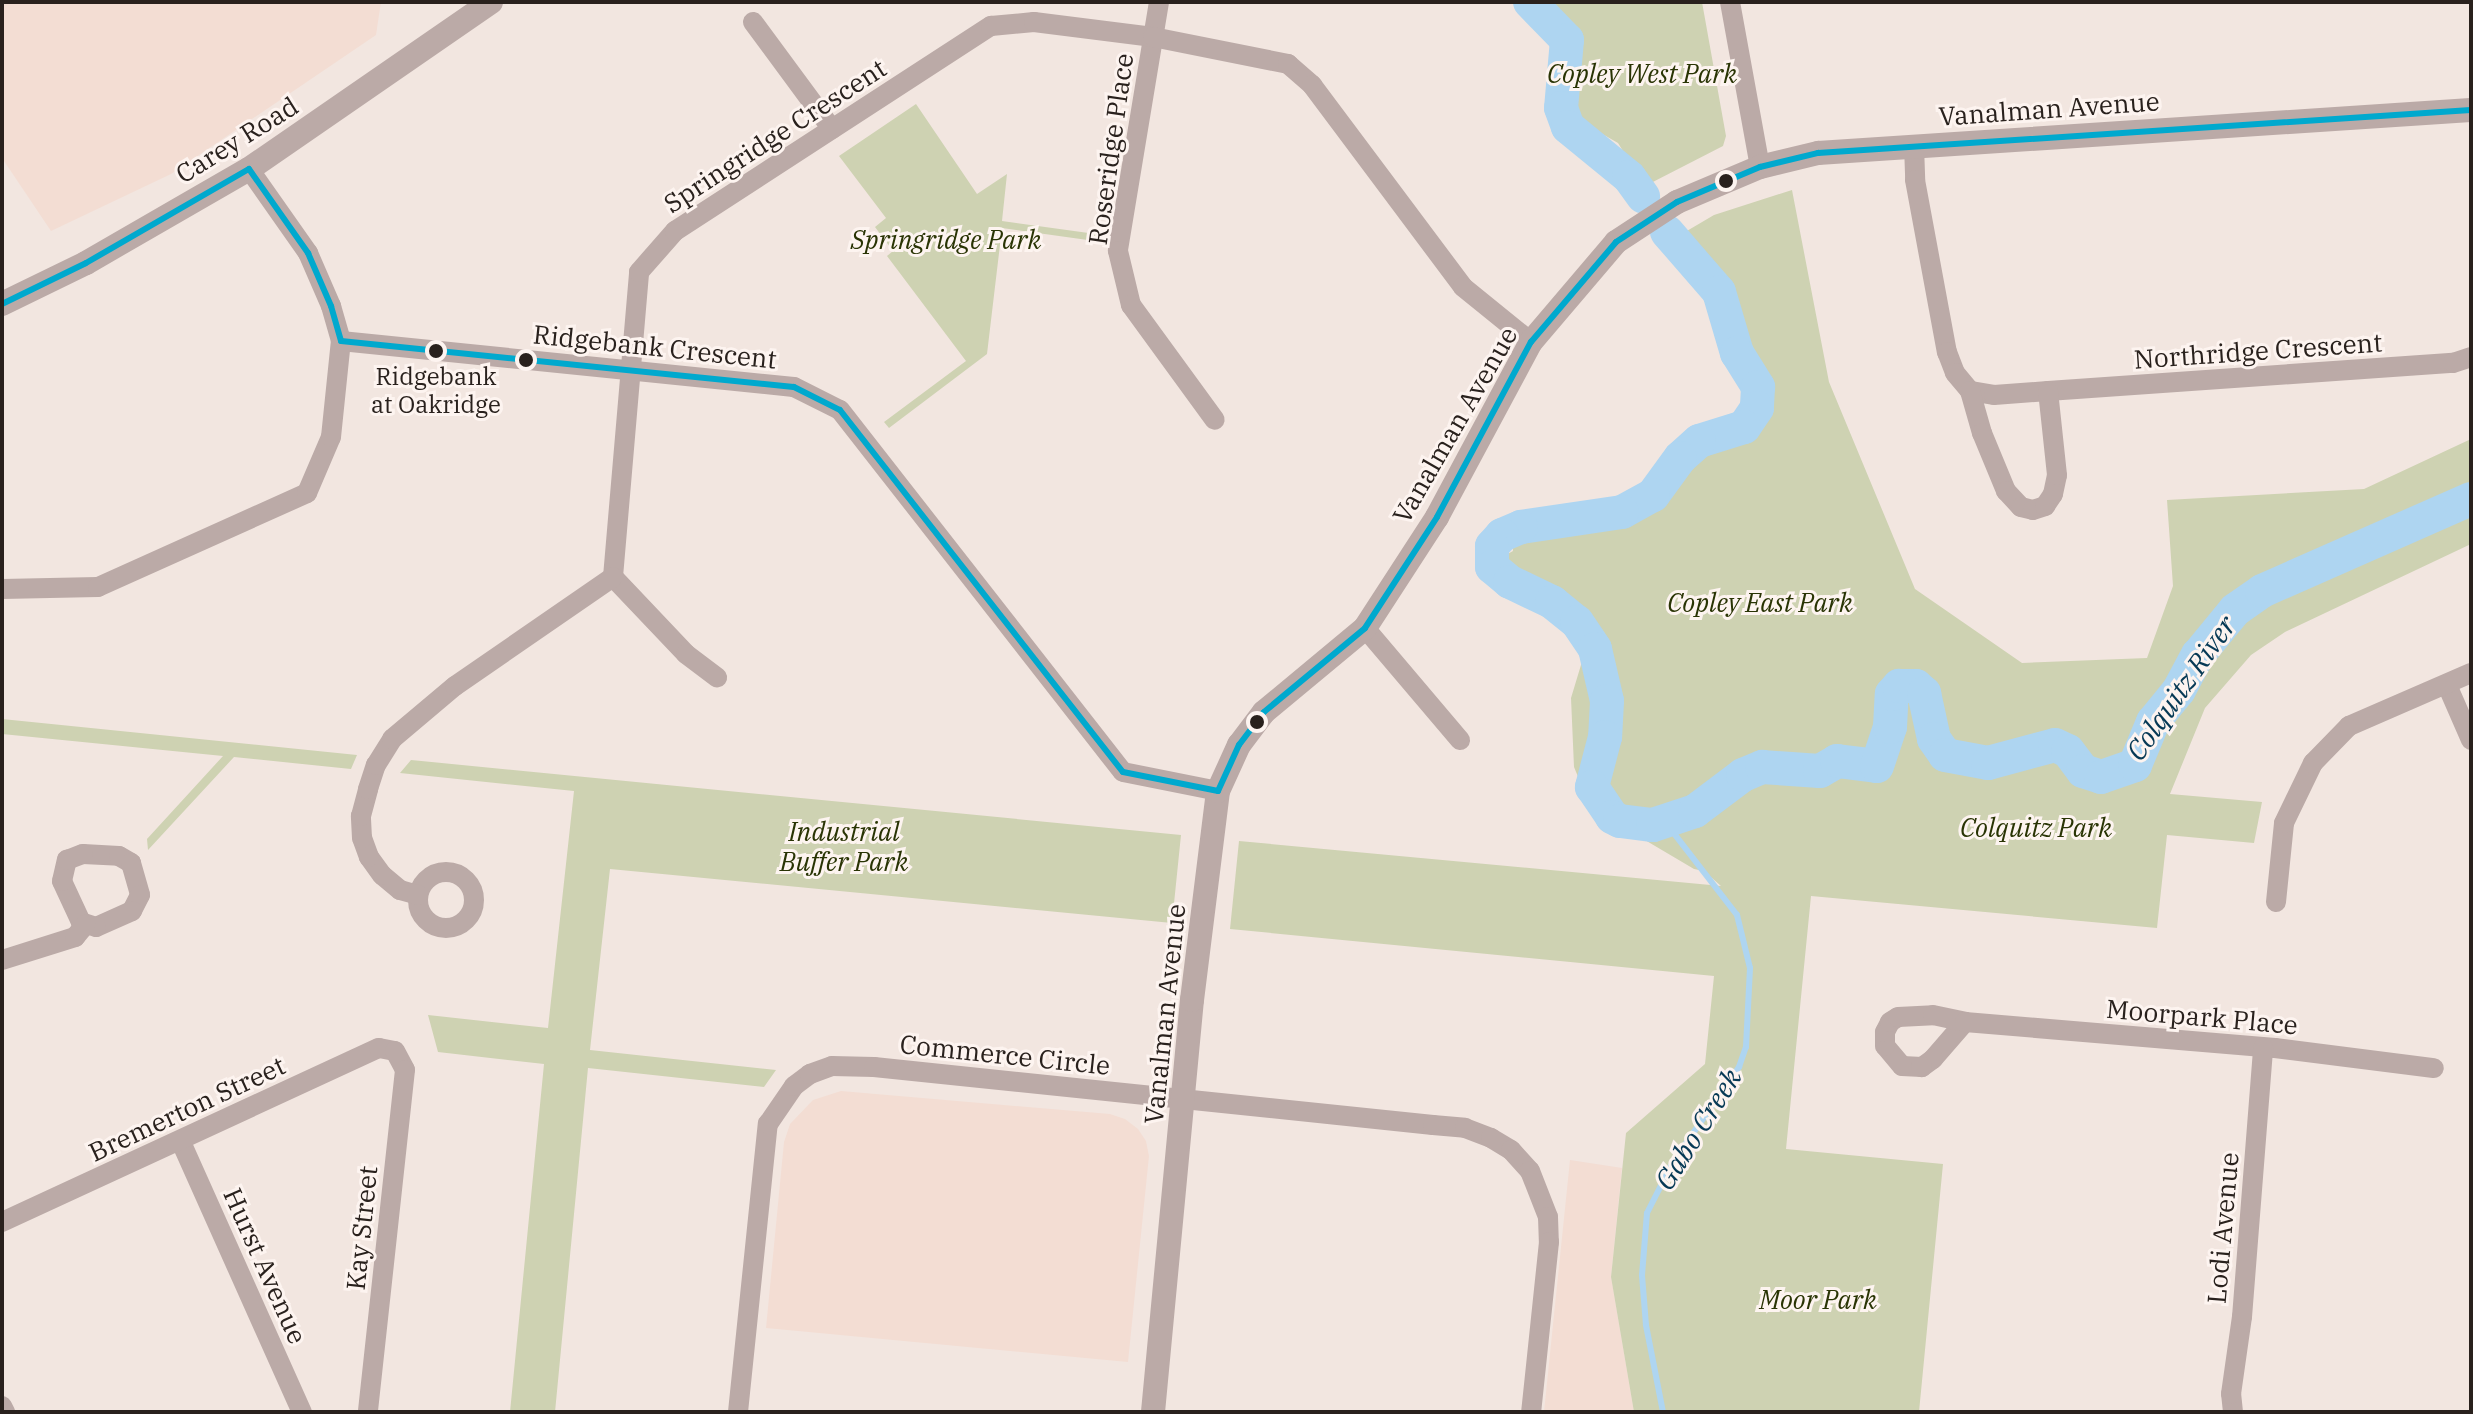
<!DOCTYPE html>
<html>
<head>
<meta charset="utf-8">
<style>
  body { margin:0 }
  #map { position:relative; width:2473px; height:1414px; overflow:hidden; background:#f2e6e0; font-family:"IBM Plex Serif",serif }
  div>[style] { position:absolute }
  [style*='--x'] { left:calc(var(--x)*1px); top:calc(var(--y)*1px); width:calc(var(--w)*1px); rotate:calc(var(--a)*1deg) }
  .built>* { inset:0; background:#f3ddd3 }
  .green>* { inset:0; background:#ced2b2 }
  .stream>* { height:6px; margin:-3px; padding:0 3px; transform-origin:3px; border-radius:3px; background:#aed5f1 }
  .river>* { height:34px; margin:-17px; padding:0 17px; transform-origin:17px; border-radius:17px; background:#aed5f1 }
  .minor>* { height:20px; margin:-10px; padding:0 10px; transform-origin:10px; border-radius:10px; background:#bbaaa7 }
  .minor>.ring { margin:-10px; padding:0; box-sizing:content-box; background:none; border:20px solid #bbaaa7; border-radius:50% }
  .tertiary>* { height:24px; margin:-12px; padding:0 12px; transform-origin:12px; border-radius:12px; background:#bbaaa7 }
  .bus-1>* { height:6px; margin:-3px; padding:0 3px; transform-origin:3px; border-radius:3px; background:#00a9ce }
  .dots>* { width:22px; height:22px; translate:-50% -50%; box-sizing:border-box; border:4px solid #fdf4f0; border-radius:50% }
  span { translate:-50% -50%; white-space:nowrap; text-align:center; line-height:1.15; -webkit-text-stroke:6px #fdf4f0; paint-order:stroke }
  .bus-label { font-size:24px; color:#29211d }
  .park-label { font-size:26px; color:#293404; font-style:italic }
  .street-label { font-size:26px; color:#29211d }
  .water-label { font-size:28px; color:#063955; font-style:italic }
  .frame { position:absolute; inset:0; border:4px solid #29211d; pointer-events:none }
</style>
</head>
<body>
<div id="map">
  <div class="built">
    <i style="clip-path:polygon(2px 2px,381px 2px,376px 35px,171px 174px,51px 231px,2px 158px)"></i>
    <i style="clip-path:polygon(841px 1091px,1110px 1114px,1125px 1119px,1138px 1129px,1146px 1141px,1149px 1156px,1128px 1362px,766px 1328px,784px 1142px,790px 1124px,813px 1100px)"></i>
    <i style="clip-path:polygon(1570px 1160px,1622px 1168px,1611px 1277px,1634px 1412px,1544px 1412px)"></i>
  </div>
  <div class="green">
    <i style="clip-path:polygon(1520px 2px,1702px 2px,1726px 136px,1723px 146px,1645px 186px,1618px 143px,1571px 116px,1566px 97px,1576px 56px,1572px 41px)"></i>
    <i style="clip-path:polygon(916px 104px,977px 194px,1007px 174px,1002px 221px,1103px 235px,1102px 242px,1002px 228px,987px 354px,889px 428px,884px 422px,966px 361px,887px 256px,893px 251px,875px 227px,886px 218px,839px 156px)"></i>
    <i style="clip-path:polygon(1792px 190px,1829px 382px,1915px 589px,2022px 663px,2147px 658px,2173px 586px,2167px 500px,2364px 489px,2471px 439px,2471px 544px,2285px 632px,2251px 655px,2205px 708px,2170px 794px,2262px 802px,2254px 843px,2167px 835px,2157px 928px,1811px 896px,1786px 1149px,1943px 1164px,1919px 1412px,1634px 1412px,1611px 1277px,1626px 1133px,1705px 1064px,1714px 976px,1230px 929px,1239px 841px,1721px 886px,1704px 871px,1694px 869px,1628px 830px,1595px 818px,1574px 767px,1571px 698px,1584px 655px,1561px 624px,1507px 581px,1503px 566px,1504px 556px,1513px 551px,1512px 537px,1518px 532px,1548px 525px,1601px 524px,1638px 508px,1645px 509px,1681px 479px,1686px 465px,1695px 456px,1738px 432px,1748px 417px,1749px 403px,1731px 361px,1730px 327px,1723px 311px,1663px 245px,1714px 215px)"></i>
    <i style="clip-path:polygon(2px 719px,357px 755px,351px 769px,234px 757px,148px 850px,147px 839px,223px 756px,2px 734px)"></i>
    <i style="clip-path:polygon(411px 760px,1181px 835px,1172px 923px,610px 869px,590px 1050px,776px 1070px,764px 1087px,588px 1068px,555px 1412px,510px 1412px,544px 1064px,438px 1052px,428px 1015px,548px 1028px,574px 791px,400px 773px)"></i>
  </div>
  <div class="stream">
    <i style="--x:1663;--y:1412;--w:89;--a:-101.1"></i>
    <i style="--x:1646;--y:1325;--w:50;--a:-94.6"></i>
    <i style="--x:1642;--y:1275;--w:62;--a:-85.4"></i>
    <i style="--x:1647;--y:1213;--w:57;--a:-63"></i>
    <i style="--x:1673;--y:1162;--w:116;--a:-55.2"></i>
    <i style="--x:1739;--y:1067;--w:21;--a:-71"></i>
    <i style="--x:1746;--y:1047;--w:79;--a:-87.1"></i>
    <i style="--x:1750;--y:968;--w:55;--a:-103.8"></i>
    <i style="--x:1737;--y:915;--w:118;--a:-127.7"></i>
  </div>
  <div class="river">
    <i style="--x:1530;--y:2;--w:53;--a:45.8"></i>
    <i style="--x:1567;--y:40;--w:68;--a:95"></i>
    <i style="--x:1561;--y:108;--w:20;--a:70"></i>
    <i style="--x:1568;--y:127;--w:79;--a:39.3"></i>
    <i style="--x:1629;--y:177;--w:24;--a:54"></i>
    <i style="--x:1667;--y:232;--w:79;--a:49.1"></i>
    <i style="--x:1719;--y:292;--w:64;--a:73.6"></i>
    <i style="--x:1737;--y:353;--w:40;--a:58"></i>
    <i style="--x:1758;--y:387;--w:21;--a:93"></i>
    <i style="--x:1757;--y:408;--w:23;--a:124"></i>
    <i style="--x:1744;--y:427;--w:47;--a:162.7"></i>
    <i style="--x:1699;--y:441;--w:25;--a:138"></i>
    <i style="--x:1680;--y:458;--w:46;--a:126.1"></i>
    <i style="--x:1653;--y:495;--w:35;--a:151"></i>
    <i style="--x:1622;--y:512;--w:102;--a:171.6"></i>
    <i style="--x:1521;--y:527;--w:21;--a:157"></i>
    <i style="--x:1502;--y:535;--w:15;--a:132"></i>
    <i style="--x:1492;--y:546;--w:21;--a:90"></i>
    <i style="--x:1492;--y:567;--w:23;--a:40"></i>
    <i style="--x:1510;--y:582;--w:47;--a:25.5"></i>
    <i style="--x:1552;--y:602;--w:32;--a:39"></i>
    <i style="--x:1577;--y:622;--w:32;--a:56"></i>
    <i style="--x:1595;--y:649;--w:53;--a:77"></i>
    <i style="--x:1607;--y:701;--w:36;--a:93"></i>
    <i style="--x:1605;--y:737;--w:52;--a:104.6"></i>
    <i style="--x:1592;--y:787;--w:36;--a:56"></i>
    <i style="--x:1612;--y:817;--w:9;--a:27"></i>
    <i style="--x:1620;--y:821;--w:33;--a:7"></i>
    <i style="--x:1653;--y:825;--w:44;--a:-18.4"></i>
    <i style="--x:1695;--y:811;--w:60;--a:-36.9"></i>
    <i style="--x:1743;--y:775;--w:21;--a:-23"></i>
    <i style="--x:1762;--y:767;--w:58;--a:3.9"></i>
    <i style="--x:1820;--y:771;--w:20;--a:-30"></i>
    <i style="--x:1837;--y:761;--w:40;--a:7.1"></i>
    <i style="--x:1877;--y:766;--w:41;--a:-71.6"></i>
    <i style="--x:1890;--y:727;--w:33;--a:-87"></i>
    <i style="--x:1892;--y:694;--w:11;--a:-49"></i>
    <i style="--x:1899;--y:686;--w:17;--a:0"></i>
    <i style="--x:1916;--y:686;--w:11;--a:41"></i>
    <i style="--x:1924;--y:693;--w:47;--a:77.7"></i>
    <i style="--x:1934;--y:739;--w:19;--a:55"></i>
    <i style="--x:1945;--y:755;--w:44;--a:10.5"></i>
    <i style="--x:1988;--y:763;--w:69;--a:-15"></i>
    <i style="--x:2055;--y:745;--w:14;--a:25"></i>
    <i style="--x:2068;--y:751;--w:25;--a:53"></i>
    <i style="--x:2083;--y:771;--w:19;--a:18"></i>
    <i style="--x:2101;--y:777;--w:36;--a:-19"></i>
    <i style="--x:2135;--y:765;--w:47;--a:-67.3"></i>
    <i style="--x:2153;--y:722;--w:41;--a:-50.9"></i>
    <i style="--x:2179;--y:690;--w:40;--a:-62"></i>
    <i style="--x:2198;--y:655;--w:58;--a:-50.6"></i>
    <i style="--x:2235;--y:610;--w:33;--a:-35"></i>
    <i style="--x:2262;--y:591;--w:228;--a:-23.8"></i>
  </div>
  <div class="minor">
    <i style="--x:1159;--y:2;--w:252;--a:99.4"></i>
    <i style="--x:1118;--y:251;--w:56;--a:76.5"></i>
    <i style="--x:1131;--y:305;--w:142;--a:53.9"></i>
    <i style="--x:1730;--y:2;--w:168;--a:79.7"></i>
    <i style="--x:753;--y:22;--w:133;--a:53.6"></i>
    <i style="--x:1914;--y:145;--w:35;--a:88"></i>
    <i style="--x:1915;--y:180;--w:175;--a:79.5"></i>
    <i style="--x:1947;--y:352;--w:22;--a:69"></i>
    <i style="--x:1955;--y:373;--w:23;--a:50"></i>
    <i style="--x:1970;--y:391;--w:24;--a:9"></i>
    <i style="--x:1994;--y:395;--w:54;--a:-4.2"></i>
    <i style="--x:2048;--y:391;--w:406;--a:-4"></i>
    <i style="--x:2453;--y:363;--w:19;--a:-18"></i>
    <i style="--x:249;--y:169;--w:103;--a:54.9"></i>
    <i style="--x:308;--y:253;--w:58;--a:66.5"></i>
    <i style="--x:331;--y:306;--w:36;--a:74"></i>
    <i style="--x:341;--y:341;--w:455;--a:5.8"></i>
    <i style="--x:794;--y:387;--w:51;--a:26.6"></i>
    <i style="--x:840;--y:410;--w:459;--a:52"></i>
    <i style="--x:1123;--y:772;--w:97;--a:11.3"></i>
    <i style="--x:1970;--y:391;--w:44;--a:74.1"></i>
    <i style="--x:1982;--y:433;--w:63;--a:67.5"></i>
    <i style="--x:2006;--y:491;--w:22;--a:47"></i>
    <i style="--x:2021;--y:507;--w:12;--a:14"></i>
    <i style="--x:2033;--y:510;--w:13;--a:-18"></i>
    <i style="--x:2045;--y:506;--w:14;--a:-56"></i>
    <i style="--x:2053;--y:494;--w:19;--a:-78"></i>
    <i style="--x:2057;--y:475;--w:84;--a:-96.1"></i>
    <i style="--x:613;--y:577;--w:306;--a:-85.1"></i>
    <i style="--x:639;--y:272;--w:55;--a:-48.7"></i>
    <i style="--x:675;--y:231;--w:377;--a:-33"></i>
    <i style="--x:991;--y:26;--w:43;--a:-5.3"></i>
    <i style="--x:1034;--y:22;--w:120;--a:7.2"></i>
    <i style="--x:1153;--y:37;--w:138;--a:11.3"></i>
    <i style="--x:1288;--y:64;--w:32;--a:41"></i>
    <i style="--x:1312;--y:85;--w:252;--a:53.2"></i>
    <i style="--x:1463;--y:287;--w:87;--a:39"></i>
    <i style="--x:613;--y:577;--w:106;--a:46.5"></i>
    <i style="--x:686;--y:654;--w:39;--a:37"></i>
    <i style="--x:2;--y:589;--w:96;--a:-1.2"></i>
    <i style="--x:98;--y:587;--w:229;--a:-24.2"></i>
    <i style="--x:307;--y:493;--w:61;--a:-66.8"></i>
    <i style="--x:331;--y:437;--w:97;--a:-84.1"></i>
    <i style="--x:1365;--y:628;--w:147;--a:49.7"></i>
    <i style="--x:2447;--y:685;--w:60;--a:66.4"></i>
    <i style="--x:83;--y:854;--w:36;--a:3"></i>
    <i style="--x:119;--y:856;--w:14;--a:30"></i>
    <i style="--x:131;--y:863;--w:33;--a:74"></i>
    <i style="--x:140;--y:895;--w:18;--a:117"></i>
    <i style="--x:132;--y:911;--w:39;--a:156"></i>
    <i style="--x:96;--y:927;--w:16;--a:-162"></i>
    <i style="--x:81;--y:922;--w:45;--a:-114.9"></i>
    <i style="--x:62;--y:881;--w:22;--a:-77"></i>
    <i style="--x:67;--y:860;--w:17;--a:-21"></i>
    <i class="ring" style="left:418px;top:872px;width:36px;height:36px"></i>
    <i style="--x:418;--y:895;--w:19;--a:-164"></i>
    <i style="--x:400;--y:890;--w:23;--a:-140"></i>
    <i style="--x:382;--y:875;--w:22;--a:-126"></i>
    <i style="--x:369;--y:857;--w:20;--a:-110"></i>
    <i style="--x:362;--y:838;--w:22;--a:-93"></i>
    <i style="--x:361;--y:816;--w:28;--a:-75"></i>
    <i style="--x:368;--y:789;--w:25;--a:-72"></i>
    <i style="--x:376;--y:765;--w:31;--a:-58"></i>
    <i style="--x:392;--y:739;--w:82;--a:-40.1"></i>
    <i style="--x:455;--y:686;--w:192;--a:-34.6"></i>
    <i style="--x:2276;--y:902;--w:79;--a:-84.2"></i>
    <i style="--x:2284;--y:823;--w:67;--a:-64.2"></i>
    <i style="--x:2313;--y:763;--w:52;--a:-45.8"></i>
    <i style="--x:2349;--y:726;--w:133;--a:-23.5"></i>
    <i style="--x:2;--y:960;--w:77;--a:-17.5"></i>
    <i style="--x:75;--y:937;--w:16;--a:-50"></i>
    <i style="--x:1965;--y:1022;--w:49;--a:130.9"></i>
    <i style="--x:1933;--y:1059;--w:14;--a:144"></i>
    <i style="--x:1922;--y:1067;--w:20;--a:-177"></i>
    <i style="--x:1902;--y:1066;--w:26;--a:-130"></i>
    <i style="--x:1885;--y:1046;--w:14;--a:-90"></i>
    <i style="--x:1885;--y:1032;--w:11;--a:-63"></i>
    <i style="--x:1890;--y:1022;--w:9;--a:-32"></i>
    <i style="--x:1898;--y:1017;--w:35;--a:-3"></i>
    <i style="--x:1933;--y:1015;--w:33;--a:12"></i>
    <i style="--x:1965;--y:1022;--w:311;--a:4.8"></i>
    <i style="--x:2275;--y:1048;--w:160;--a:7.2"></i>
    <i style="--x:181;--y:1142;--w:296;--a:65.9"></i>
    <i style="--x:2;--y:1222;--w:415;--a:-24.8"></i>
    <i style="--x:379;--y:1048;--w:16;--a:11"></i>
    <i style="--x:395;--y:1051;--w:21;--a:62"></i>
    <i style="--x:405;--y:1070;--w:344;--a:96.2"></i>
    <i style="--x:2;--y:1406;--w:7;--a:63"></i>
    <i style="--x:738;--y:1412;--w:290;--a:-84.1"></i>
    <i style="--x:768;--y:1124;--w:46;--a:-55.6"></i>
    <i style="--x:794;--y:1086;--w:20;--a:-37"></i>
    <i style="--x:810;--y:1074;--w:23;--a:-20"></i>
    <i style="--x:832;--y:1066;--w:42;--a:1.4"></i>
    <i style="--x:874;--y:1067;--w:562;--a:5.92"></i>
    <i style="--x:1433;--y:1125;--w:32;--a:5"></i>
    <i style="--x:1465;--y:1128;--w:28;--a:21"></i>
    <i style="--x:1491;--y:1138;--w:23;--a:31"></i>
    <i style="--x:1511;--y:1150;--w:28;--a:48"></i>
    <i style="--x:1530;--y:1171;--w:49;--a:68.6"></i>
    <i style="--x:1548;--y:1217;--w:25;--a:88"></i>
    <i style="--x:1549;--y:1242;--w:171;--a:96"></i>
    <i style="--x:2233;--y:1412;--w:18;--a:-96"></i>
    <i style="--x:2231;--y:1394;--w:78;--a:-81.9"></i>
    <i style="--x:2242;--y:1317;--w:270;--a:-85.5"></i>
  </div>
  <div class="tertiary">
    <i style="--x:2;--y:304;--w:93;--a:-26"></i>
    <i style="--x:86;--y:263;--w:188;--a:-30"></i>
    <i style="--x:249;--y:169;--w:294;--a:-34.6"></i>
    <i style="--x:1153;--y:1412;--w:414;--a:-84.6"></i>
    <i style="--x:1192;--y:1000;--w:211;--a:-82.9"></i>
    <i style="--x:1218;--y:791;--w:51;--a:-65.5"></i>
    <i style="--x:1239;--y:745;--w:41;--a:-52.9"></i>
    <i style="--x:1264;--y:712;--w:131;--a:-39.7"></i>
    <i style="--x:1365;--y:628;--w:132;--a:-57"></i>
    <i style="--x:1437;--y:517;--w:199;--a:-61.8"></i>
    <i style="--x:1531;--y:342;--w:131;--a:-49.6"></i>
    <i style="--x:1616;--y:242;--w:73;--a:-33.3"></i>
    <i style="--x:1677;--y:202;--w:90;--a:-22.9"></i>
    <i style="--x:1760;--y:167;--w:60;--a:-13.6"></i>
    <i style="--x:1818;--y:153;--w:654;--a:-3.77"></i>
  </div>
  <div class="bus-1">
    <i style="--x:249;--y:169;--w:103;--a:54.9"></i>
    <i style="--x:308;--y:253;--w:58;--a:66.5"></i>
    <i style="--x:331;--y:306;--w:36;--a:74"></i>
    <i style="--x:341;--y:341;--w:455;--a:5.8"></i>
    <i style="--x:794;--y:387;--w:51;--a:26.6"></i>
    <i style="--x:840;--y:410;--w:459;--a:52"></i>
    <i style="--x:1123;--y:772;--w:97;--a:11.3"></i>
    <i style="--x:2;--y:304;--w:93;--a:-26"></i>
    <i style="--x:86;--y:263;--w:188;--a:-30"></i>
    <i style="--x:1218;--y:791;--w:51;--a:-65.5"></i>
    <i style="--x:1239;--y:745;--w:41;--a:-52.9"></i>
    <i style="--x:1264;--y:712;--w:131;--a:-39.7"></i>
    <i style="--x:1365;--y:628;--w:132;--a:-57"></i>
    <i style="--x:1437;--y:517;--w:199;--a:-61.8"></i>
    <i style="--x:1531;--y:342;--w:131;--a:-49.6"></i>
    <i style="--x:1616;--y:242;--w:73;--a:-33.3"></i>
    <i style="--x:1677;--y:202;--w:90;--a:-22.9"></i>
    <i style="--x:1760;--y:167;--w:60;--a:-13.6"></i>
    <i style="--x:1818;--y:153;--w:654;--a:-3.77"></i>
  </div>
  <div class="dots">
    <i style="left:1726px;top:181px;background:#29211d"></i>
    <i style="left:436px;top:351px;background:#29211d"></i>
    <i style="left:526px;top:360px;background:#29211d"></i>
    <i style="left:1257px;top:722px;background:#29211d"></i>
  </div>
  <div class="bus-label">
    <span style="left:436px;top:391px">Ridgebank<br>at Oakridge</span>
  </div>
  <div class="park-label">
    <span style="left:1642px;top:74px">Copley West Park</span>
    <span style="left:946px;top:240px">Springridge Park</span>
    <span style="left:1760px;top:603px">Copley East Park</span>
    <span style="left:2036px;top:828px">Colquitz Park</span>
    <span style="left:844px;top:847px">Industrial<br>Buffer Park</span>
    <span style="left:1818px;top:1300px">Moor Park</span>
  </div>
  <div class="street-label">
    <span style="left:2049px;top:109px;rotate:-4deg">Vanalman Avenue</span>
    <span style="left:775px;top:136px;rotate:-33deg">Springridge Crescent</span>
    <span style="left:237px;top:140px;rotate:-32deg">Carey Road</span>
    <span style="left:1111px;top:149px;rotate:-82deg">Roseridge Place</span>
    <span style="left:655px;top:347px;rotate:6deg">Ridgebank Crescent</span>
    <span style="left:2258px;top:351px;rotate:-4deg">Northridge Crescent</span>
    <span style="left:1455px;top:425px;rotate:-60deg">Vanalman Avenue</span>
    <span style="left:1165px;top:1014px;rotate:-84deg">Vanalman Avenue</span>
    <span style="left:2202px;top:1017px;rotate:5deg">Moorpark Place</span>
    <span style="left:1005px;top:1055px;rotate:6deg">Commerce Circle</span>
    <span style="left:187px;top:1109px;rotate:-25deg">Bremerton Street</span>
    <span style="left:362px;top:1228px;rotate:-84deg">Kay Street</span>
    <span style="left:2223px;top:1228px;rotate:-85deg">Lodi Avenue</span>
    <span style="left:265px;top:1266px;rotate:66deg">Hurst Avenue</span>
  </div>
  <div class="water-label">
    <span style="left:2181px;top:688px;rotate:-55deg">Colquitz River</span>
    <span style="left:1698px;top:1129px;rotate:-58deg">Gabo Creek</span>
  </div>
  <div class="frame"></div>
</div>
</body>
</html>
